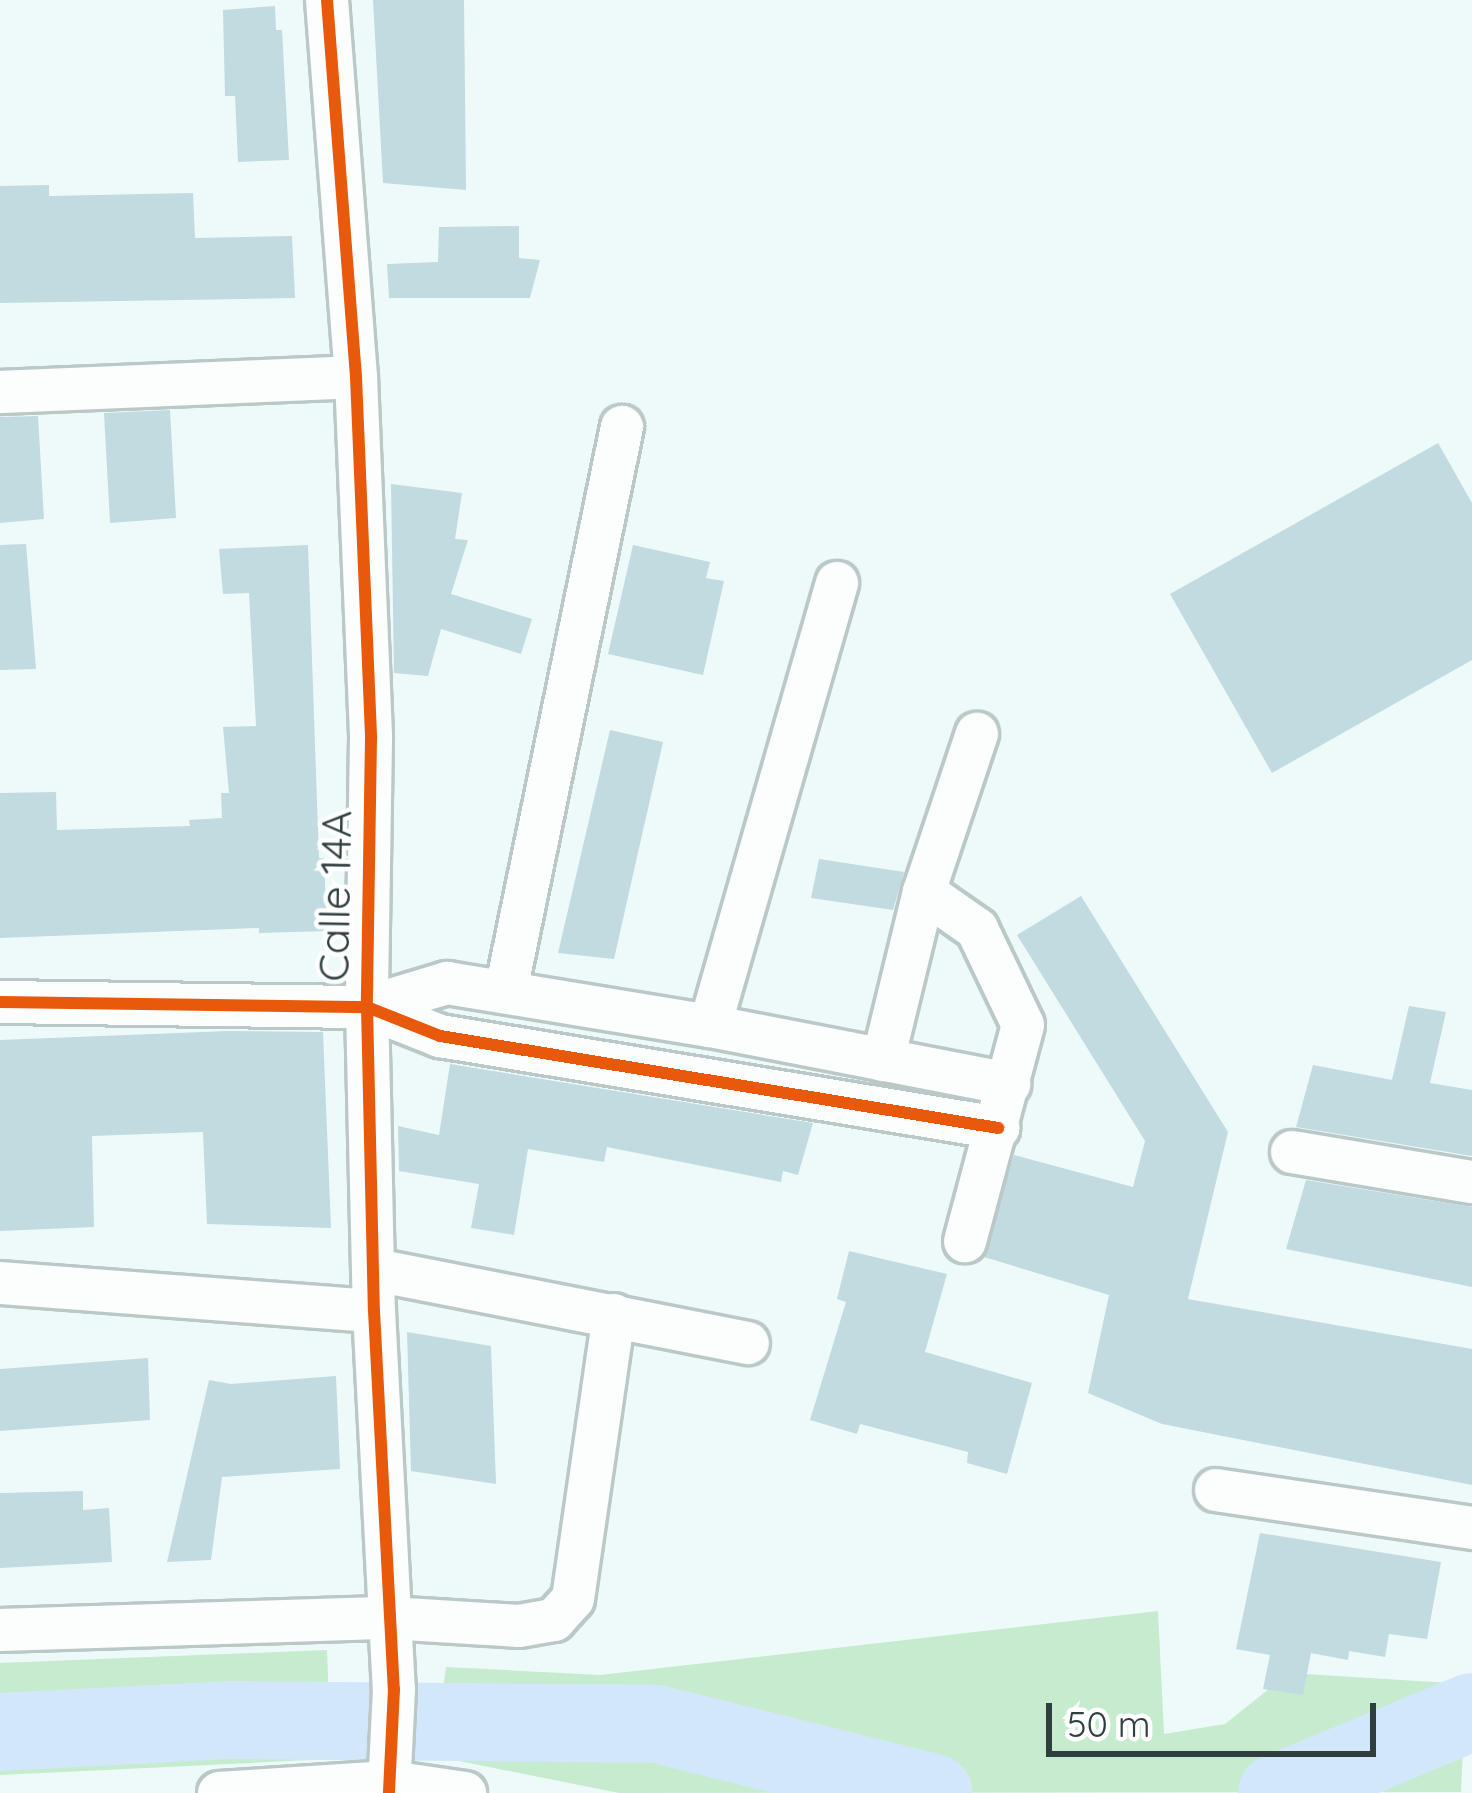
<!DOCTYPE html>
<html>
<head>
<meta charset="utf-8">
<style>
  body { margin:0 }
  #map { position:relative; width:1472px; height:1793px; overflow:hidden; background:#eefaf9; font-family:Quicksand,sans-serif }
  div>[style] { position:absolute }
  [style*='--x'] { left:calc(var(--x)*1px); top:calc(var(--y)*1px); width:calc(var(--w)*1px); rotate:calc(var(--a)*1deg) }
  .green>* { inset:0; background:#c6ebcf }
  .river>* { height:78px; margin:-39px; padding:0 39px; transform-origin:39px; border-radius:39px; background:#d2e8fa }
  .building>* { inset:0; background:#c1dbe1 }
  .roads { filter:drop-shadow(3px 0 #bbc8c8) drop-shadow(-3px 0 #bbc8c8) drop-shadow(0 3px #bbc8c8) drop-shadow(0 -3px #bbc8c8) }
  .street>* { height:42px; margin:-21px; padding:0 21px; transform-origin:21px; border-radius:21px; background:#fcfefe }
  .cycleway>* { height:12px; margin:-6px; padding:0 6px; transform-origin:6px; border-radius:6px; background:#e8590c }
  span { translate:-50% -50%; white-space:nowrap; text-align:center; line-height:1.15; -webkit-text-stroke:9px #fff; paint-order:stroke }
  .street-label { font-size:42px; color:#2f3e3e }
  .scale { position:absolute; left:1046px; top:1703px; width:330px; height:54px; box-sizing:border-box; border:6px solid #2f3e3e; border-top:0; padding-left:15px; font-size:36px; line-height:42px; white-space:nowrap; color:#2f3e3e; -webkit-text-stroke:9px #fff; paint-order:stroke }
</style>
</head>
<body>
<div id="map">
  <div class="green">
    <i style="clip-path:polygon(1158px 1611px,1164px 1734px,1225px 1724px,1289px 1673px,1466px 1684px,1461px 1792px,619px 1793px,434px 1756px,446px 1667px,600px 1675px)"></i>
    <i style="clip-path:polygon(327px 1650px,331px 1759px,0 1775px,0 1663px)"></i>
  </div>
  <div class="river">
    <i style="--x:0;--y:1732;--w:232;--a:-3"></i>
    <i style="--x:232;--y:1720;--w:425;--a:0.5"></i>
    <i style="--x:657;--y:1724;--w:285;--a:14"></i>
    <i style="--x:1277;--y:1793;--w:211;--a:-22.6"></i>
  </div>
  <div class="building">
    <i style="clip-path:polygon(373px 0,464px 0,466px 190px,383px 183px)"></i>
    <i style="clip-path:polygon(275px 6px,276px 30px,282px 30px,289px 160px,238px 162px,235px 96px,225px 96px,223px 10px)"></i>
    <i style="clip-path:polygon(49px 185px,49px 196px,193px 193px,195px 238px,292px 236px,295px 298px,0 303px,0 186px)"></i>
    <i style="clip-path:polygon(519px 226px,519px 258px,540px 260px,530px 298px,389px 298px,387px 264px,438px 262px,439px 227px)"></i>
    <i style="clip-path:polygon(170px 410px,176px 518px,110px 523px,104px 413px)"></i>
    <i style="clip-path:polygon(38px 416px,44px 519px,0 523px,0 417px)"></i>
    <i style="clip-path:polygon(1438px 443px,1472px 503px,1472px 660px,1272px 773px,1170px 594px)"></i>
    <i style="clip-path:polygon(391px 484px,462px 493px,455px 539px,468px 540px,451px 594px,532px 619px,521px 654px,441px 629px,428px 676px,394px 673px)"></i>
    <i style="clip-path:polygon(26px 544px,36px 669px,0 670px,0 545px)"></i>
    <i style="clip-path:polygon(308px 545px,319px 858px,324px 858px,327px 931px,259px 933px,259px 928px,0 938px,0 793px,56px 792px,57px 830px,190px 826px,189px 820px,222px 818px,221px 793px,229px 793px,223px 727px,256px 726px,249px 593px,223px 594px,219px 549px)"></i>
    <i style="clip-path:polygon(633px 545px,710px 562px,706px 578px,724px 581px,703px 675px,608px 654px)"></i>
    <i style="clip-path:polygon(610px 730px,663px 742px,614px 959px,558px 953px)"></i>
    <i style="clip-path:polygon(819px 859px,904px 872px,893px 910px,811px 898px)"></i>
    <i style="clip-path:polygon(1081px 896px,1228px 1132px,1188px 1299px,1472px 1349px,1472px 1485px,1162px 1424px,1088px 1393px,1109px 1295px,984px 1257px,1014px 1155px,1133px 1187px,1145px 1141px,1017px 935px)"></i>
    <i style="clip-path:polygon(1409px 1006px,1446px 1012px,1430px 1083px,1472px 1090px,1472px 1156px,1296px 1127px,1313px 1065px,1392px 1080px)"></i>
    <i style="clip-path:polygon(229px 1031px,323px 1032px,331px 1228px,207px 1224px,203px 1132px,92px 1136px,94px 1227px,0 1231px,0 1040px)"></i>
    <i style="clip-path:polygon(450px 1064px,813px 1123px,798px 1175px,783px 1171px,781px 1182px,607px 1147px,604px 1162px,528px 1149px,514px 1235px,471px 1228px,479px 1184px,399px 1171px,398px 1126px,439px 1135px)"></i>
    <i style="clip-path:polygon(1306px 1180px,1472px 1207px,1472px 1287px,1286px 1249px)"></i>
    <i style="clip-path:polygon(849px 1251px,947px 1274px,925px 1352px,1032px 1383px,1007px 1474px,967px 1463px,968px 1452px,860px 1424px,857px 1434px,810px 1420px,846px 1302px,837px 1299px)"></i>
    <i style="clip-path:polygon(407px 1332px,491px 1346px,496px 1484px,411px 1471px)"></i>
    <i style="clip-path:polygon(148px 1358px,150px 1420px,0 1431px,0 1369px)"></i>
    <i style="clip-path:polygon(336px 1376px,340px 1469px,222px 1477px,211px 1560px,167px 1562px,209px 1380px,231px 1384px)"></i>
    <i style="clip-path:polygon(83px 1491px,83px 1510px,109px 1508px,112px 1562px,0 1568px,0 1493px)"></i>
    <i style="clip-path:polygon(1260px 1533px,1441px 1562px,1427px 1639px,1389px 1634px,1385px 1657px,1349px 1651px,1348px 1660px,1311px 1653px,1303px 1695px,1263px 1689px,1270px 1655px,1236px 1649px)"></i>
  </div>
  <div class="roads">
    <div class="street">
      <i style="--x:327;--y:0;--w:378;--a:85.6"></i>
      <i style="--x:356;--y:377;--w:361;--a:87.6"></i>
      <i style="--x:371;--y:738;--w:269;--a:90.9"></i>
      <i style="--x:367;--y:1007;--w:304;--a:88.7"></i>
      <i style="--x:374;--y:1311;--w:379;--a:87"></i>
      <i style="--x:394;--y:1689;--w:104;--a:92.8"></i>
      <i style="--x:0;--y:392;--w:356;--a:-2.4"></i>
      <i style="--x:924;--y:892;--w:65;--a:34.9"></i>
      <i style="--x:977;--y:929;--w:106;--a:64.4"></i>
      <i style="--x:1023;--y:1025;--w:224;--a:105"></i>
      <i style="--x:506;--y:991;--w:576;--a:-78.38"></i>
      <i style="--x:0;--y:1002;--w:367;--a:0.8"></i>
      <i style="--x:367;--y:1007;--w:79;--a:21.7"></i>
      <i style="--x:440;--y:1036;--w:566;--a:9.36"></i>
      <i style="--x:367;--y:1007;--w:84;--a:-16.7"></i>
      <i style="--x:447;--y:983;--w:266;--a:9.3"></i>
      <i style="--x:710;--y:1026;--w:305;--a:11"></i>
      <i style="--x:710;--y:1026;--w:461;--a:-74"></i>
      <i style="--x:883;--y:1060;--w:173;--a:-76.3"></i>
      <i style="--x:924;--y:892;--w:167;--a:-71.5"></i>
      <i style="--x:1292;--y:1152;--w:182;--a:9.5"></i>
      <i style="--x:375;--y:1270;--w:380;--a:11.1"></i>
      <i style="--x:0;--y:1283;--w:375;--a:4.3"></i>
      <i style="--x:1216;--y:1490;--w:259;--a:8.4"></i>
      <i style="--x:0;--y:1630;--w:389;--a:-1.8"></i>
      <i style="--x:389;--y:1618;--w:130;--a:3.5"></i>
      <i style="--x:519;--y:1626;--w:36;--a:-10"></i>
      <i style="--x:554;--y:1620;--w:28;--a:-48"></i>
      <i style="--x:573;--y:1599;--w:287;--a:-81.8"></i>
      <i style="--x:219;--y:1793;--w:171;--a:-3.7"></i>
      <i style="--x:390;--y:1782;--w:76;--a:8.3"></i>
    </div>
  </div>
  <div class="cycleway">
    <i style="--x:327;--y:0;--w:378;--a:85.6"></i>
    <i style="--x:356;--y:377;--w:361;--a:87.6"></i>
    <i style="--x:371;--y:738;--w:269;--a:90.9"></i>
    <i style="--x:367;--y:1007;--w:304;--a:88.7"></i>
    <i style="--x:374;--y:1311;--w:379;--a:87"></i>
    <i style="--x:394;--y:1689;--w:104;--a:92.8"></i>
    <i style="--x:0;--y:1002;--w:367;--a:0.8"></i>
    <i style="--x:367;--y:1007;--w:79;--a:21.7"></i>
    <i style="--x:440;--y:1036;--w:566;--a:9.36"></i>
  </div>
  <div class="street-label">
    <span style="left:335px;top:896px;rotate:-89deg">Calle 14A</span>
  </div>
  <div class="scale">50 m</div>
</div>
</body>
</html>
